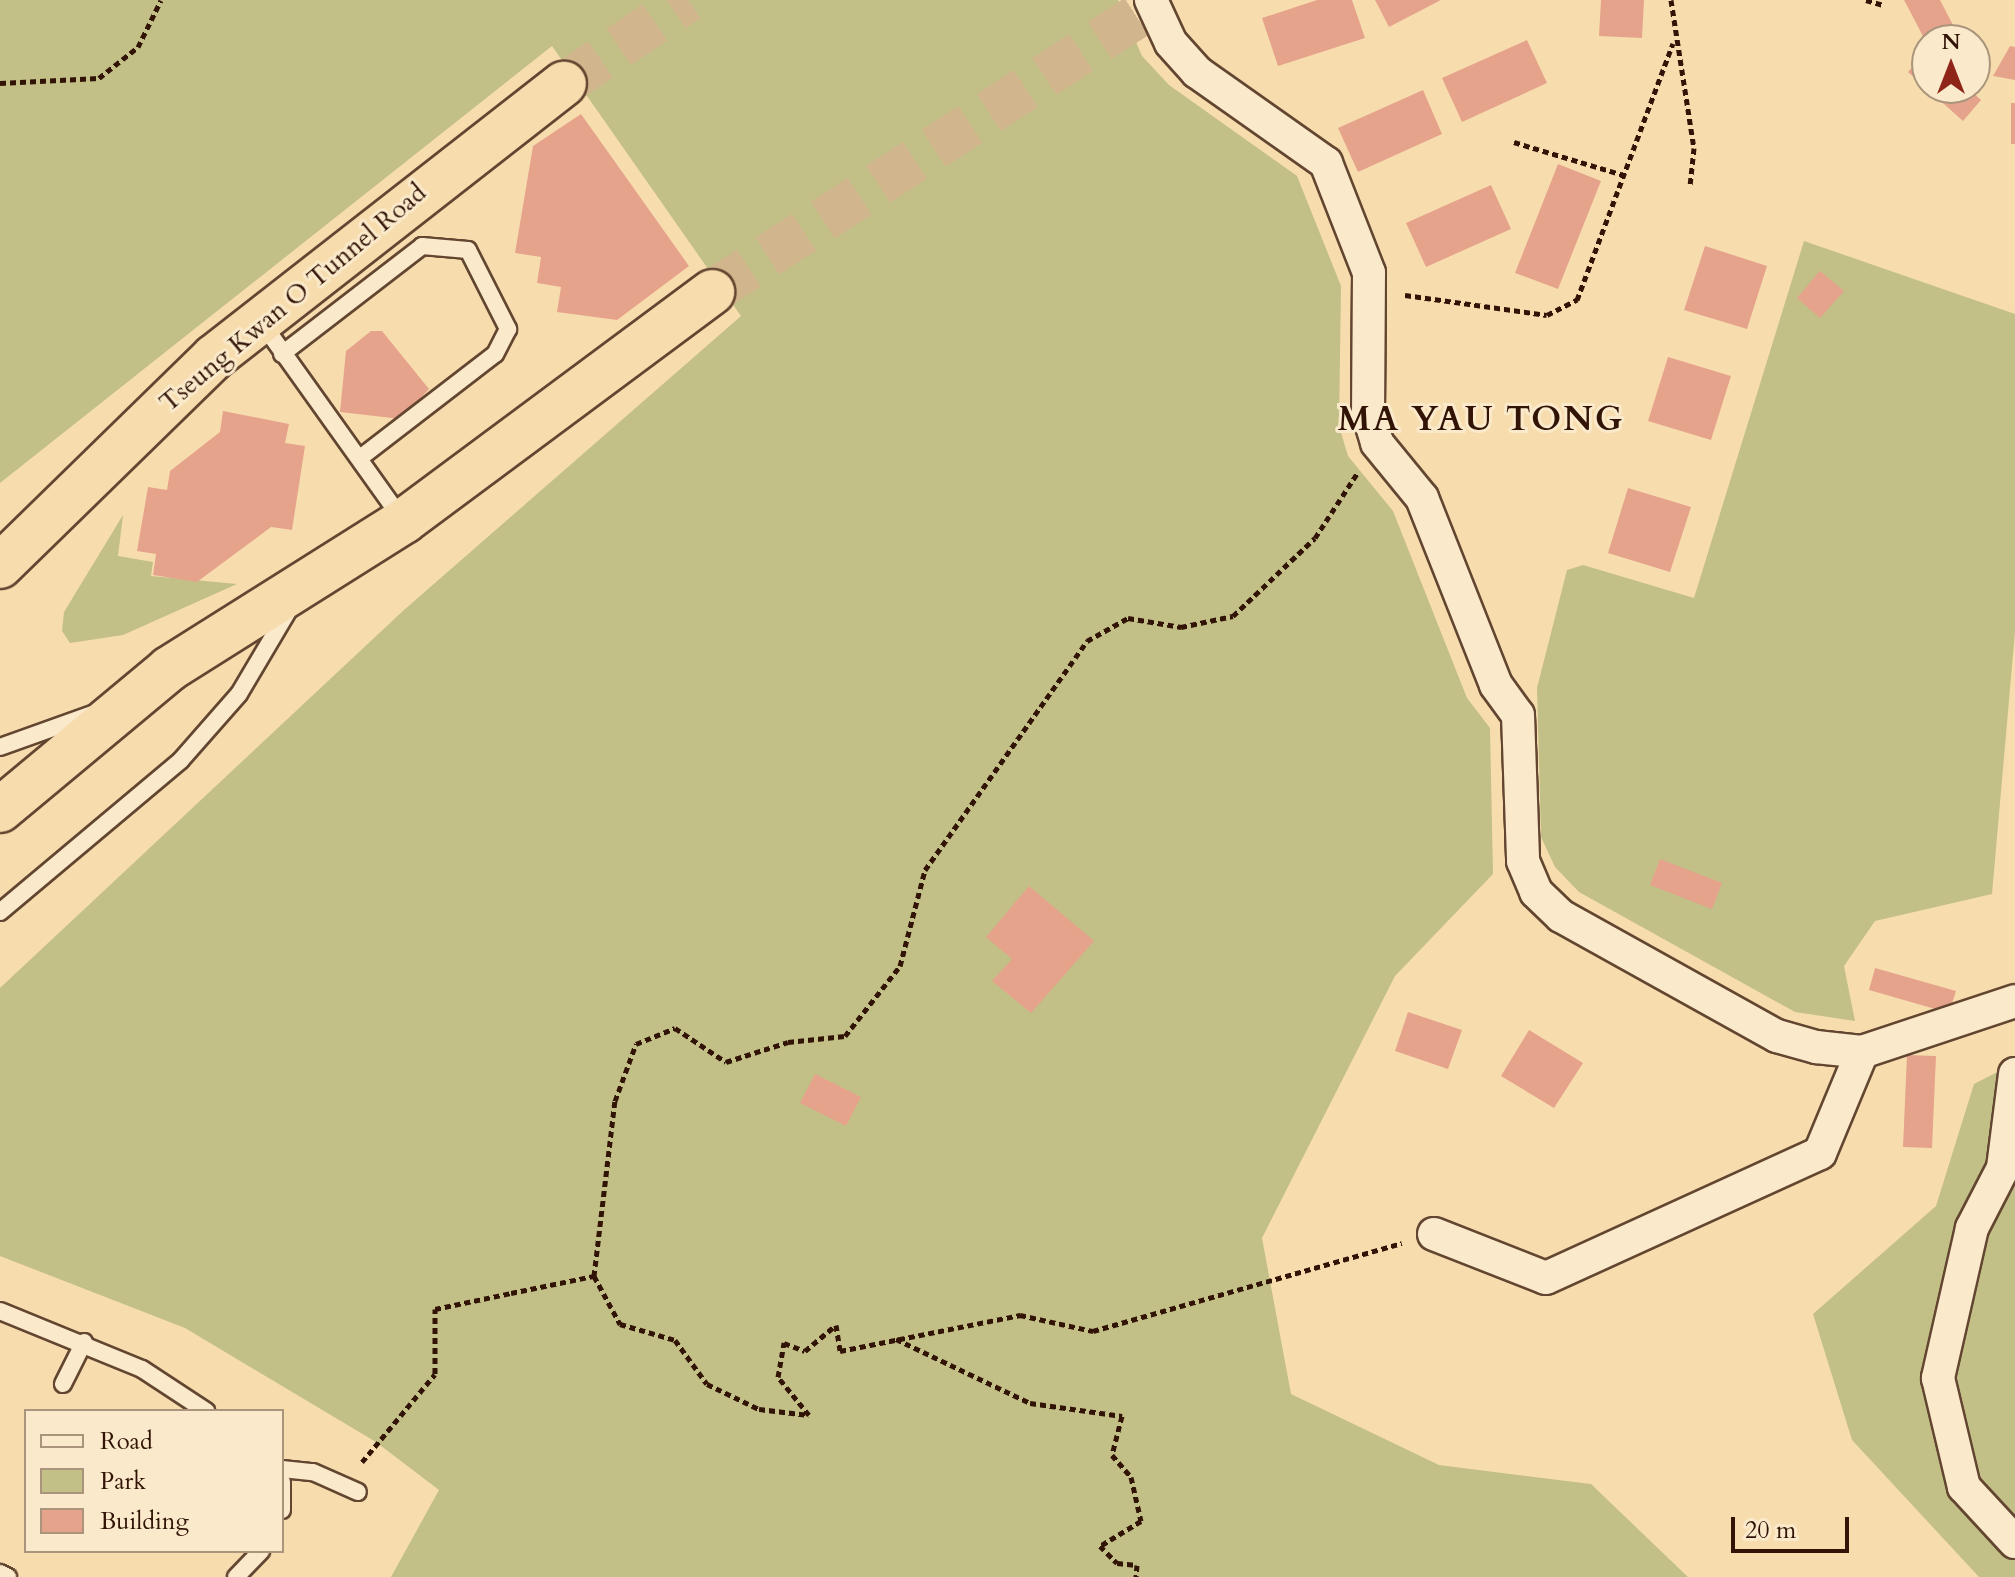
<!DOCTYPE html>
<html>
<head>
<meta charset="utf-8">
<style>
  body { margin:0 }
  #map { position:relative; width:2015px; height:1577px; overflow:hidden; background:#f7ddae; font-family:Cardo,serif }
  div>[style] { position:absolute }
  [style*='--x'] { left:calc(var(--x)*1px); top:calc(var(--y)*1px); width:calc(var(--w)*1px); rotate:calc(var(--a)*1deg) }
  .green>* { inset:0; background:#c2bf87 }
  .building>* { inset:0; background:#e6a38c }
  .trunk-tunnel>* { height:44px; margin-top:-22px; transform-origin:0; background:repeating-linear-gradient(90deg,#d0b58d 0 44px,transparent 0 66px) }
  .path>* { height:5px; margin-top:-2.5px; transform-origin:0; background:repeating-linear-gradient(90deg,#321407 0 6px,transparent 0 10px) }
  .roads { filter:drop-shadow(2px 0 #634631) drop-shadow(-2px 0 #634631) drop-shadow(0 2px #634631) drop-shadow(0 -2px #634631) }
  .service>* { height:16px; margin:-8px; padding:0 8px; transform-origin:8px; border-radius:8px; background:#fae9ca }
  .minor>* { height:32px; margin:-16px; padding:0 16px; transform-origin:16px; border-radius:16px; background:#fae9ca }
  .trunk>* { height:44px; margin:-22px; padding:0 22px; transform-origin:22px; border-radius:22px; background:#f7ddae }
  span { translate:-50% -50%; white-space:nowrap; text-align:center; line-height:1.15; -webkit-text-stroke:6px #fae9ca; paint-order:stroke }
  .street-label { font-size:26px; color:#321407 }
  .district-label { font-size:34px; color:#321407; font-weight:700; letter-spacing:2px }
  .legend { position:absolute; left:24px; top:1409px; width:260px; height:144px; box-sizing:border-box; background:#fae9ca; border:2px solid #aa947c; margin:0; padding:10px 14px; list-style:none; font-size:24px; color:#321407 }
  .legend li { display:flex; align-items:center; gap:16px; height:40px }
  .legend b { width:40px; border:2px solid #aa947c }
  .north { position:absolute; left:1911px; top:24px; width:80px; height:80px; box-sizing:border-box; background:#fae9ca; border:2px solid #aa947c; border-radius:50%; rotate:0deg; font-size:22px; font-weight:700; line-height:32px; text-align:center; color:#321407 }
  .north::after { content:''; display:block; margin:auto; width:28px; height:36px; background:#8f2418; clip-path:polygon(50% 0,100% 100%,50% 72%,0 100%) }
  .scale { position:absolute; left:1731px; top:1517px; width:118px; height:36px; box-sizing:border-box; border:4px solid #321407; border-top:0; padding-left:10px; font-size:24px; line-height:28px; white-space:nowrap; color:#321407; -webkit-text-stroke:6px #fae9ca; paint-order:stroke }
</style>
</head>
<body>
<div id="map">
  <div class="green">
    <i style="clip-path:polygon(0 0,1118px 0,1142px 56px,1169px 85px,1297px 176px,1341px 286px,1339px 426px,1348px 456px,1393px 511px,1467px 698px,1490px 728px,1493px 874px,1395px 976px,1262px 1238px,1291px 1394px,1439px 1465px,1591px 1484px,1688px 1577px,391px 1577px,439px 1490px,376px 1442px,185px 1328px,0 1256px,0 988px,404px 610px,741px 316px,552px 46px,0 483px)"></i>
    <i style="clip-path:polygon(1804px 241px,2015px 314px,2015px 632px,1992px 894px,1875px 921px,1844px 966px,1855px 1021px,1795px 1012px,1579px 892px,1555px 867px,1541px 837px,1537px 688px,1567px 570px,1583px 565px,1694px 598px)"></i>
    <i style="clip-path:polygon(123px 515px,118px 556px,153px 562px,151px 576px,237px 584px,123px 635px,70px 643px,62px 631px,64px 612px)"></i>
    <i style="clip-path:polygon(2015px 1063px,2015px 1577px,1979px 1577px,1852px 1440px,1813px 1314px,1936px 1206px,1974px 1084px)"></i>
  </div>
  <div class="building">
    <i style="clip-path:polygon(1317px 0,1352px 0,1365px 38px,1278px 66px,1262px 18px)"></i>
    <i style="clip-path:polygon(1375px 0,1441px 0,1389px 27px)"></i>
    <i style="clip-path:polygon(1601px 0,1644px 0,1642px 38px,1599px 36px)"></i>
    <i style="clip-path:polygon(1904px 0,1940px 0,1953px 25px,1925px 40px)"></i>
    <i style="clip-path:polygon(1527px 40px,1547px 83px,1462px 122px,1442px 78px)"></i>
    <i style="clip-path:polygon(2010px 46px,2015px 47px,2015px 80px,1993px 76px)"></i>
    <i style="clip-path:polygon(1927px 50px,1927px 88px,1968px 88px,1981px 100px,1963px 121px,1908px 72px)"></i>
    <i style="clip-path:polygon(1423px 90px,1442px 134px,1358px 172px,1338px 128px)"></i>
    <i style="clip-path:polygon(2011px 103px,2015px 103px,2015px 144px,2011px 144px)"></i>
    <i style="clip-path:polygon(581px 114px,689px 266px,617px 320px,557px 312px,561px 287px,537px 283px,541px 257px,515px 253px,533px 146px)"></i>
    <i style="clip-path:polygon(1558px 164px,1601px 181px,1558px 289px,1515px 273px)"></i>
    <i style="clip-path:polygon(1491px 185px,1511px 229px,1426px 267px,1406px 223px)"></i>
    <i style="clip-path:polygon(1705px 246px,1767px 266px,1747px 329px,1684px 310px)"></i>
    <i style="clip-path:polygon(1820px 271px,1844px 291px,1820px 318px,1797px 298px)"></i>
    <i style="clip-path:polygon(371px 331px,382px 331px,429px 389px,401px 419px,340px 412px,346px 351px)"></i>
    <i style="clip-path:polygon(1668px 357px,1731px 376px,1711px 440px,1648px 421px)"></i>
    <i style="clip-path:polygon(223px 411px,289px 424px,285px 443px,305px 446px,292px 530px,271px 527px,197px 582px,153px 575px,156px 554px,137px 551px,148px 487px,167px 490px,170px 471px,220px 432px)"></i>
    <i style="clip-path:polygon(1628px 488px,1691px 507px,1670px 572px,1608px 553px)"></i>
    <i style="clip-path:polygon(1660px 859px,1722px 883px,1712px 909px,1650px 885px)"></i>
    <i style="clip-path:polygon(1029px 886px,1094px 941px,1031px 1013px,992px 981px,1012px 959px,986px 937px)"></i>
    <i style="clip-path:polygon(1875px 968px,1956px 991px,1949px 1013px,1869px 990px)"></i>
    <i style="clip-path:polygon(1408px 1012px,1462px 1030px,1448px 1069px,1395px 1051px)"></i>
    <i style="clip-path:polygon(1529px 1030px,1583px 1063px,1554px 1108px,1501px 1076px)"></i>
    <i style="clip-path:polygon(1907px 1055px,1936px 1056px,1932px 1148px,1903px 1147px)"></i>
    <i style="clip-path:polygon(815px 1074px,861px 1097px,846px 1126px,800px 1103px)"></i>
  </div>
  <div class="trunk-tunnel">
    <i style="--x:564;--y:84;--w:150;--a:-34.1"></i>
    <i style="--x:712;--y:292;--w:536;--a:-32.98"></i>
  </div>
  <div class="path">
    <i style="--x:1671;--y:0;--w:150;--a:81.2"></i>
    <i style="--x:1694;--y:148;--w:37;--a:96"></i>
    <i style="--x:1866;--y:0;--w:19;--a:16"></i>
    <i style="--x:0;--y:83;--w:99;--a:-2.9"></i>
    <i style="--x:99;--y:78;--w:50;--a:-38.5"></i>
    <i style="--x:138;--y:47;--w:52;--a:-63.9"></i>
    <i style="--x:1514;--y:142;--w:114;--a:16.8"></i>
    <i style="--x:1405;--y:295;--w:143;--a:8"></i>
    <i style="--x:1547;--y:315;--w:34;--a:-27"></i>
    <i style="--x:1577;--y:300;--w:274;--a:-69.5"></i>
    <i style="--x:594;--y:1276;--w:176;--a:-83.2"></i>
    <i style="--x:615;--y:1101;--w:61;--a:-69.8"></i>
    <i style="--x:636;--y:1044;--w:42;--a:-22.3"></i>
    <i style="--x:675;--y:1028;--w:61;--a:33.7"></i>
    <i style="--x:726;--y:1062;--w:65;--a:-17.9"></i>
    <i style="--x:788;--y:1042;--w:57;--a:-6"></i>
    <i style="--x:845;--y:1036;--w:89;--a:-51.8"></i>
    <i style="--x:900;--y:966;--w:99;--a:-75.4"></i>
    <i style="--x:925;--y:870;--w:281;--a:-54.7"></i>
    <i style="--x:1087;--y:641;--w:47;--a:-29.3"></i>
    <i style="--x:1128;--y:618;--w:54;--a:9.6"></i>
    <i style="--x:1181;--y:627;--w:53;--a:-11.9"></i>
    <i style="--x:1233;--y:616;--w:113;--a:-43.6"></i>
    <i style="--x:1315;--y:538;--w:79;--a:-56.9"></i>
    <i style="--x:896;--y:1339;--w:148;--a:25.5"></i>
    <i style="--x:1030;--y:1403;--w:93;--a:8"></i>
    <i style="--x:1122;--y:1416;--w:40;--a:104.4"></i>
    <i style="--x:1112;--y:1455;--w:29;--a:49"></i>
    <i style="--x:1131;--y:1477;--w:45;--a:77.2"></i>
    <i style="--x:1141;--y:1521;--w:48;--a:148.6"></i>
    <i style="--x:1100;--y:1546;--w:24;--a:45"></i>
    <i style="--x:1117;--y:1563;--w:20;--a:6"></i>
    <i style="--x:1137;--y:1565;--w:12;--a:95"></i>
    <i style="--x:362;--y:1462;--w:114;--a:-50.3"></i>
    <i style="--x:435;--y:1374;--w:65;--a:-90"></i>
    <i style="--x:435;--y:1309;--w:78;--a:-11.9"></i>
    <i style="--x:511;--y:1293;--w:85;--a:-11.6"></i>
    <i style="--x:594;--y:1276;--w:55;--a:61.6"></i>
    <i style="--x:620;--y:1324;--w:57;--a:16.2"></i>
    <i style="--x:675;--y:1340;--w:54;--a:54"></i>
    <i style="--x:707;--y:1384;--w:58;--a:25.7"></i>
    <i style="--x:759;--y:1409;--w:50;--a:6.8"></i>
    <i style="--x:809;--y:1415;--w:49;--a:-129.2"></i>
    <i style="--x:778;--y:1377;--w:35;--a:-80"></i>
    <i style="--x:784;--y:1343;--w:22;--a:21"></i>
    <i style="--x:805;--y:1351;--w:40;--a:-40"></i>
    <i style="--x:836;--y:1325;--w:26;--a:81"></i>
    <i style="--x:840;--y:1351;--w:184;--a:-11.3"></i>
    <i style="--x:1020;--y:1315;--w:75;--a:12.4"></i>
    <i style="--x:1093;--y:1331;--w:321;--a:-15.9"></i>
  </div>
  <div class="roads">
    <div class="service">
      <i style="--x:262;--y:323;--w:241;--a:54.5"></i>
      <i style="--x:282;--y:354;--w:177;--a:-37.6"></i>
      <i style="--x:422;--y:246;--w:46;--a:5"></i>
      <i style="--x:468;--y:250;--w:89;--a:63.1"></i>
      <i style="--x:508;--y:329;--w:28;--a:117"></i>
      <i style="--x:495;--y:354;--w:170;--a:142.4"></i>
      <i style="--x:0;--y:747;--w:98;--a:-19.7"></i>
      <i style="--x:0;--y:912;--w:236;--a:-40"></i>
      <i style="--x:181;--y:760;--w:88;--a:-48.7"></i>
      <i style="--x:239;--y:694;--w:102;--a:-59.4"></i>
      <i style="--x:0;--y:1311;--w:153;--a:22.2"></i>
      <i style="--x:142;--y:1369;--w:77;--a:33.3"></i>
      <i style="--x:63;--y:1384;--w:47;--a:-63.4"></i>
      <i style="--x:282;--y:1469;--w:31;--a:6"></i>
      <i style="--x:313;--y:1472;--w:49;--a:24"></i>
      <i style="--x:282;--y:1482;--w:28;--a:90"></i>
      <i style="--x:0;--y:1573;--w:9;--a:27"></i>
      <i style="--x:236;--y:1577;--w:36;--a:-46"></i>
    </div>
    <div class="minor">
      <i style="--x:1151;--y:0;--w:47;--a:65.1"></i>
      <i style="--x:1171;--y:43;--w:39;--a:48"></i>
      <i style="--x:1197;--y:72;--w:158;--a:35.2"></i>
      <i style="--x:1326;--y:163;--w:118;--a:68.6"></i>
      <i style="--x:1369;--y:273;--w:140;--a:90.4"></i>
      <i style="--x:1368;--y:413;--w:31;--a:73"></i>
      <i style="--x:1377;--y:443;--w:71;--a:50.7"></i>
      <i style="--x:1422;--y:498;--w:201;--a:68.4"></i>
      <i style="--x:1496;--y:685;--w:37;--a:54"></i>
      <i style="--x:1518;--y:715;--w:146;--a:88"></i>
      <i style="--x:1523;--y:861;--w:34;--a:67"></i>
      <i style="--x:1536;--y:892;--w:35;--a:44"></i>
      <i style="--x:1561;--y:916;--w:247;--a:29.1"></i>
      <i style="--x:1777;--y:1036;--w:41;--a:15.8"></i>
      <i style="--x:1816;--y:1047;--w:46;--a:6.2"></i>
      <i style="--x:1862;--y:1052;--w:161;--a:-18.4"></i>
      <i style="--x:2015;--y:1074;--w:95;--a:97.3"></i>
      <i style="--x:2003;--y:1168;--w:68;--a:117.3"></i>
      <i style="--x:1972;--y:1228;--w:154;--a:102.8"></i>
      <i style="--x:1938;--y:1378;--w:112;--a:76.6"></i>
      <i style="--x:1964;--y:1487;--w:75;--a:47.2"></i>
      <i style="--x:1434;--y:1234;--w:120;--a:21.4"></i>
      <i style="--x:1546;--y:1278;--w:301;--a:-24.5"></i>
      <i style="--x:1820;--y:1153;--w:109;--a:-67.4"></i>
    </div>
    <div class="trunk">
      <i style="--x:0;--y:566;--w:299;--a:-44.3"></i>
      <i style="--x:214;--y:357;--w:444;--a:-38"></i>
      <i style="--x:0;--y:810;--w:220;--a:-39.8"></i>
      <i style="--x:169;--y:669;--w:278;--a:-32.2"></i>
      <i style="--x:404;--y:521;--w:384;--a:-36.6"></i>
    </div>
  </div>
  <div class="street-label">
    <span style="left:293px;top:298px;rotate:-40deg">Tseung Kwan O Tunnel Road</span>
  </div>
  <div class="district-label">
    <span style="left:1481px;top:420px">MA YAU TONG</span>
  </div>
  <ul class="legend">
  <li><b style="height:10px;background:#fae9ca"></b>Road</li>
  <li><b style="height:22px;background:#c2bf87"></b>Park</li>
  <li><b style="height:22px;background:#e6a38c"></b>Building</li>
  </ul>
  <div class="north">N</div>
  <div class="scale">20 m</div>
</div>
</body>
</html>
